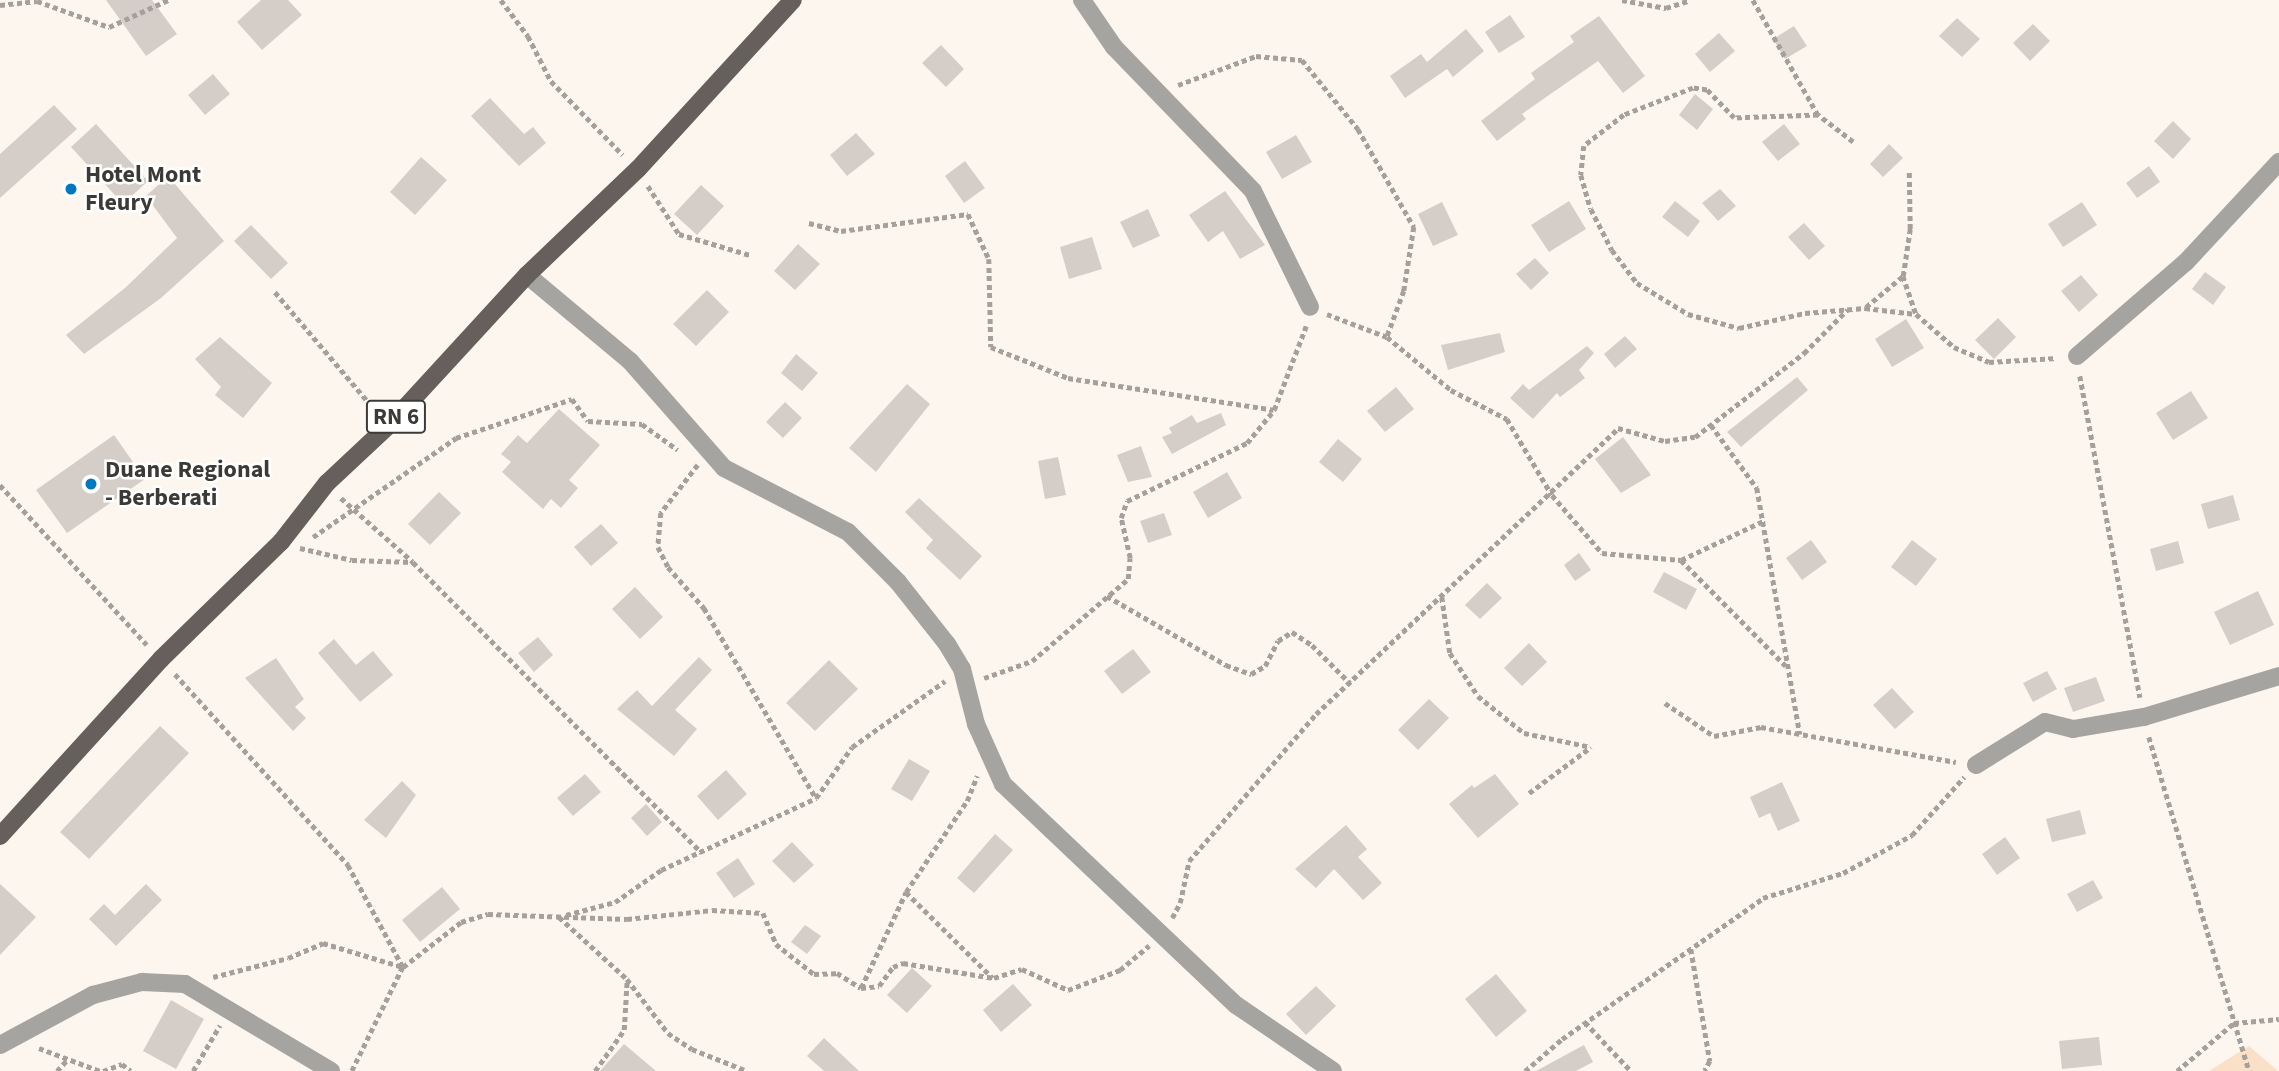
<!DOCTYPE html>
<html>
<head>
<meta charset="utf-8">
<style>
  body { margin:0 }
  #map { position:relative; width:2279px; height:1071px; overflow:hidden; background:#fdf6ef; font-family:"Source Sans 3",sans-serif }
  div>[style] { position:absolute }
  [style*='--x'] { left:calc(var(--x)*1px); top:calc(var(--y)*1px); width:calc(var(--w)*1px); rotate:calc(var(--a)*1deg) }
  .green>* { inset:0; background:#fae0c7 }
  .building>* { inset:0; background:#d5cec8 }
  .path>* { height:4.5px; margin-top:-2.25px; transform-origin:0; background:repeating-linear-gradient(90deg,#a4a09b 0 5px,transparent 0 8.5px) }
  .minor>* { height:18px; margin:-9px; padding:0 9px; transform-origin:9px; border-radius:9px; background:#a6a4a1 }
  .major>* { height:18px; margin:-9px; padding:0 9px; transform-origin:9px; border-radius:9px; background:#65605b }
  .dots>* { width:19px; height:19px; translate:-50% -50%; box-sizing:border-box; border:4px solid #fff; border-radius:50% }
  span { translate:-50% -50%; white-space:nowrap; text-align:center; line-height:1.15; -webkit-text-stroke:5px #fff; paint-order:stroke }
  .shield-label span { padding:2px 5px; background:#fff; border:2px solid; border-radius:5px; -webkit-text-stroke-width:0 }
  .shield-label { font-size:23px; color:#3c3a37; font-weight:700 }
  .poi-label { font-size:24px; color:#3c3a37; font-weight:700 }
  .left { translate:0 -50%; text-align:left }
</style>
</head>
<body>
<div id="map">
  <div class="green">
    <i style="clip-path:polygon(2249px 1046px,2278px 1071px,2209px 1071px)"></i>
  </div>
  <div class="building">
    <i style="clip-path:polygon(106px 0,152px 0,177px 34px,146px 56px)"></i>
    <i style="clip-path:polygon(261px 0,288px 0,302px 15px,262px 50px,237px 22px)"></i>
    <i style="clip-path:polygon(1510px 15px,1525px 37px,1499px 53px,1485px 32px)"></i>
    <i style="clip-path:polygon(1599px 16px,1645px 76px,1623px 93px,1598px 61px,1522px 114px,1526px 119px,1497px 141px,1481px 121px,1535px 79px,1531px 73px,1574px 42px,1570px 36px)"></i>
    <i style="clip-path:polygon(1957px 18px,1980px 39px,1962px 57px,1939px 36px)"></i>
    <i style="clip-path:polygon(2033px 24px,2050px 41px,2030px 61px,2013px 43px)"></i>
    <i style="clip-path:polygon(1794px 26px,1807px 46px,1785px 59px,1773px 39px)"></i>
    <i style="clip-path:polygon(1466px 29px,1484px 51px,1453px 77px,1447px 69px,1405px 98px,1390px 76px,1421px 54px,1427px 62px)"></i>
    <i style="clip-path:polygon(1719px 33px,1735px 51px,1710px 72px,1695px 54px)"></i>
    <i style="clip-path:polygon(941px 45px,964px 69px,946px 87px,922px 63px)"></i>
    <i style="clip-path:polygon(213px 74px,230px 94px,205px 115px,188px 95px)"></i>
    <i style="clip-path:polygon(1695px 94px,1713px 109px,1697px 130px,1679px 115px)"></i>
    <i style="clip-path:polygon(490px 98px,524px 134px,533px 127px,546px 143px,519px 166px,471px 116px)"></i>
    <i style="clip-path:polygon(54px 105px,77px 129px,0 198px,0 154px)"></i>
    <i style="clip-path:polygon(2173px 121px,2191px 139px,2173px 159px,2154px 141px)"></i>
    <i style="clip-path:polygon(96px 124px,148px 181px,123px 204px,71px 147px)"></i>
    <i style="clip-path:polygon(1784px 124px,1800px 144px,1778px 161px,1762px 142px)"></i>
    <i style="clip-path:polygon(856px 133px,875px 154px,847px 176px,830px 155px)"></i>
    <i style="clip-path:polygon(1296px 135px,1312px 162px,1282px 179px,1266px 152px)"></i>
    <i style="clip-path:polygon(1889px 144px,1903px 158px,1883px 177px,1870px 164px)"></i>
    <i style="clip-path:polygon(421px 157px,447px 180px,415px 215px,390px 192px)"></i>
    <i style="clip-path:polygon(965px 161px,985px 188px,964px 203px,945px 176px)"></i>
    <i style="clip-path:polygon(2149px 166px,2160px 182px,2137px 198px,2126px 183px)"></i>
    <i style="clip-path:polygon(168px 176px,224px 241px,161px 298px,84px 354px,66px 335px,125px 288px,177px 238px,146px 196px)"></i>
    <i style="clip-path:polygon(701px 185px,724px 206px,697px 235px,674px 214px)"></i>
    <i style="clip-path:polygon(1720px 189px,1736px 206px,1718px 221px,1702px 203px)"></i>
    <i style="clip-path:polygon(1225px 191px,1265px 245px,1240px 259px,1223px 231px,1208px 242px,1189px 215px)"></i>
    <i style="clip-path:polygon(1569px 201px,1586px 229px,1549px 252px,1531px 225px)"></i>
    <i style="clip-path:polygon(1675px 201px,1700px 221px,1688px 237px,1662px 217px)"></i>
    <i style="clip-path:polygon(1442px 202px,1458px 235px,1433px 246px,1418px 214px)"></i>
    <i style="clip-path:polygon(2082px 202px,2097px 225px,2063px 247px,2048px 224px)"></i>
    <i style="clip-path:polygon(1148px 209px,1160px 236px,1133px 248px,1120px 222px)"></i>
    <i style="clip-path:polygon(1804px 223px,1825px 246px,1809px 260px,1788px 237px)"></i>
    <i style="clip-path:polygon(251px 225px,288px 263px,271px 279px,234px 241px)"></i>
    <i style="clip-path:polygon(1092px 237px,1102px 269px,1069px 279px,1060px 247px)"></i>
    <i style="clip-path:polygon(798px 244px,820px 264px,795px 290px,774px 271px)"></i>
    <i style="clip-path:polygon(1535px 258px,1549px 273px,1531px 290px,1516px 274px)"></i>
    <i style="clip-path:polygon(2205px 272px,2226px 287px,2213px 305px,2192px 289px)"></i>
    <i style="clip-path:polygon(2081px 275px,2098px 295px,2079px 312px,2061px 291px)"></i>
    <i style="clip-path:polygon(707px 290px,729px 312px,696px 346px,673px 324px)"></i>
    <i style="clip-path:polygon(1998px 318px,2016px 337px,1994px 359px,1975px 340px)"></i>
    <i style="clip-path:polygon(1906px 319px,1924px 348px,1892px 367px,1875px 339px)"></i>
    <i style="clip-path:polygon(1500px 333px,1505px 352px,1448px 370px,1441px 345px)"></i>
    <i style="clip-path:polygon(1625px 336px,1637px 349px,1615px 368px,1604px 354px)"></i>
    <i style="clip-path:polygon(220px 337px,272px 383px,243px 418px,215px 395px,221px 387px,195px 359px)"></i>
    <i style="clip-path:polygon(1587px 346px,1594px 353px,1579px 370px,1585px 378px,1560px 397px,1557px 393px,1533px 419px,1510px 398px,1523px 384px,1529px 390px)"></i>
    <i style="clip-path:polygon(796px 354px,818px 373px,802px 391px,781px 373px)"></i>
    <i style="clip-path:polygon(1797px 377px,1808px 390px,1741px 447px,1727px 432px)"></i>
    <i style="clip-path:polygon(907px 384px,930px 404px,876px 472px,849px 448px)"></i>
    <i style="clip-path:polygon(1396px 387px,1414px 409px,1385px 432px,1367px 411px)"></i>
    <i style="clip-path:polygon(2191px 391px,2208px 418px,2173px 440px,2156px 413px)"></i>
    <i style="clip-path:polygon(785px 402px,802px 418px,783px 438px,766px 422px)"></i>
    <i style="clip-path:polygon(559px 409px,600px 445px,569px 480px,578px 488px,561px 508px,551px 499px,543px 509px,502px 472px,511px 462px,501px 454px,518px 435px,527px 443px)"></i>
    <i style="clip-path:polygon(1221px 413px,1226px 425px,1172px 454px,1162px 437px,1172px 433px,1169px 428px,1192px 415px,1197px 423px)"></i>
    <i style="clip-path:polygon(114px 435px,145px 479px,67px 533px,36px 490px)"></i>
    <i style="clip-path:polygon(1623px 437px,1651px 475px,1621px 493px,1595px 459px)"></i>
    <i style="clip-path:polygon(1338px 439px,1362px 459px,1343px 482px,1319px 462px)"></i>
    <i style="clip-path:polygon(1141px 446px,1152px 477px,1128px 482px,1117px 455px)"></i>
    <i style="clip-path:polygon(1058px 457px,1066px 495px,1045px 499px,1038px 461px)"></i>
    <i style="clip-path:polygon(1227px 472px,1242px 498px,1208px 518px,1193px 492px)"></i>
    <i style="clip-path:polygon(439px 492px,461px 513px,430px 545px,408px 524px)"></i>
    <i style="clip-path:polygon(2233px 495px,2240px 520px,2208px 529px,2201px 504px)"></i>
    <i style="clip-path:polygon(919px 498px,982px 556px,960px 580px,926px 548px,933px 540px,905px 512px)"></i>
    <i style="clip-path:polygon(1164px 513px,1172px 535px,1148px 543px,1140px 521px)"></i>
    <i style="clip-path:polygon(601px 524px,618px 543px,591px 566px,574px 547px)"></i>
    <i style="clip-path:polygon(1811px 540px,1827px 562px,1802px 580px,1786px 558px)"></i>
    <i style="clip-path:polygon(1912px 540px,1937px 559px,1916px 586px,1891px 567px)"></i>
    <i style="clip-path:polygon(2178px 541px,2184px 563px,2156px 571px,2150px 549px)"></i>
    <i style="clip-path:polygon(1579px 553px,1591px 570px,1575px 581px,1564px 565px)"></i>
    <i style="clip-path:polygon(1664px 572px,1697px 589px,1686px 610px,1653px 592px)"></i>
    <i style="clip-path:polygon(1487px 583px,1502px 598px,1480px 619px,1465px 605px)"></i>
    <i style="clip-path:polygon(635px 587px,663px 617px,640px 639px,612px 609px)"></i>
    <i style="clip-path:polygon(2258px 591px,2274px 625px,2230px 645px,2214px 612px)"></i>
    <i style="clip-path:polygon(538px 637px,553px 655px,534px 672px,518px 653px)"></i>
    <i style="clip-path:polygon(334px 639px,356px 665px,373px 651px,393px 675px,360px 702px,318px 653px)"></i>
    <i style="clip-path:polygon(1529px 643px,1547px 662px,1522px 686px,1504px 668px)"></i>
    <i style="clip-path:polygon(1133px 649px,1151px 672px,1122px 694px,1104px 671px)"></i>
    <i style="clip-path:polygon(699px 657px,712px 670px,675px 710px,697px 729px,674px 756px,617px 709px,637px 690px,652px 706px)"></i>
    <i style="clip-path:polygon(276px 658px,304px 699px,295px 707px,306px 718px,293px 731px,245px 678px)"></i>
    <i style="clip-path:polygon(829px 660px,858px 689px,815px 731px,786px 703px)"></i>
    <i style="clip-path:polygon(2047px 671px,2057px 689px,2033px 702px,2023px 683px)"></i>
    <i style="clip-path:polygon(2096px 677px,2105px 701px,2073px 712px,2064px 688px)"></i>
    <i style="clip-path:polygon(1892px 688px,1914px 712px,1895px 729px,1873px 705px)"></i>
    <i style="clip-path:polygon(1429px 699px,1449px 718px,1418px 750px,1398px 730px)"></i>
    <i style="clip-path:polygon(160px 726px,189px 753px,89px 859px,60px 832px)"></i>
    <i style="clip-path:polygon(909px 759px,930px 771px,912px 801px,891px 789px)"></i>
    <i style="clip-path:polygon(726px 770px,747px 794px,718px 820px,697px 796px)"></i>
    <i style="clip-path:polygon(585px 774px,601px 792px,573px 816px,557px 798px)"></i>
    <i style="clip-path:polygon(1495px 774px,1519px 804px,1478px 838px,1449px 804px,1472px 785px,1474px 788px)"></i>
    <i style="clip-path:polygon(402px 781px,416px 795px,386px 838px,364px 820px)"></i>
    <i style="clip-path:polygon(1782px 782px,1800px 821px,1778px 831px,1770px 813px,1759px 818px,1750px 797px)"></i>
    <i style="clip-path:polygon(646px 804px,662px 822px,647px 836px,631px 818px)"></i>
    <i style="clip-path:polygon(2080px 810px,2086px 834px,2052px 842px,2046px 819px)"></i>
    <i style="clip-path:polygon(1346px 825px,1367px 849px,1358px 857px,1382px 883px,1363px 900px,1334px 869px,1316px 888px,1295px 869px)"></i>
    <i style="clip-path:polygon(995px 834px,1013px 850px,974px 893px,957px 878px)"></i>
    <i style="clip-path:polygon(2005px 837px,2020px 858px,1997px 875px,1982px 854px)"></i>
    <i style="clip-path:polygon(792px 842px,814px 865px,794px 883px,772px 861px)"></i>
    <i style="clip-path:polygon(738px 858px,755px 884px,734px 898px,716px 873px)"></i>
    <i style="clip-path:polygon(2093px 880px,2103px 898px,2077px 912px,2067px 894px)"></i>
    <i style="clip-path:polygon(0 884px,36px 917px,0 955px)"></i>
    <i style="clip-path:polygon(146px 884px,162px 900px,116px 946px,89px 919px,104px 904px,115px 915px)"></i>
    <i style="clip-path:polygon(442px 887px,460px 909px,420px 942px,402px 920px)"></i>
    <i style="clip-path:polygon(805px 925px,821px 936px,807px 954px,791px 942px)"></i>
    <i style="clip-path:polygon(912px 968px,932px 986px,907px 1013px,887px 995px)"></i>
    <i style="clip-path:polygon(1496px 974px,1527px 1011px,1496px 1037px,1465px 999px)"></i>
    <i style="clip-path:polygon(1013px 984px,1032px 1005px,1001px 1032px,983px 1010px)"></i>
    <i style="clip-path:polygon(1316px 986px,1336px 1006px,1306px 1035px,1286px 1014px)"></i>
    <i style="clip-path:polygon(171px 1000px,204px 1019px,176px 1069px,143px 1051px)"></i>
    <i style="clip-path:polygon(2099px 1037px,2102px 1065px,2062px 1069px,2059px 1041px)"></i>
    <i style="clip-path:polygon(824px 1038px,859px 1071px,824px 1071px,807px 1056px)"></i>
    <i style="clip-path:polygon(624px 1044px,656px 1071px,600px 1071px)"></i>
    <i style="clip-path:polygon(1584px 1045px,1593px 1062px,1576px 1071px,1536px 1071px)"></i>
  </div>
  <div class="path">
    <i style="--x:501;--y:0;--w:45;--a:53.1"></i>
    <i style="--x:528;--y:36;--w:51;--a:62.9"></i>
    <i style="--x:551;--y:81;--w:103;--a:45.8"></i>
    <i style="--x:1622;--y:0;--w:45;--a:10.3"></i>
    <i style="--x:1666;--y:8;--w:25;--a:-18"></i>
    <i style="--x:1753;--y:0;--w:132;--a:60.5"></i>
    <i style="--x:0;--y:5;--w:37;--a:-6"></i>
    <i style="--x:37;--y:1;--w:77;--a:19.9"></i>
    <i style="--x:109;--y:27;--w:65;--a:-24.6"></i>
    <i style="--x:1178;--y:85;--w:83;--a:-20.4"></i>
    <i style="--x:1256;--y:56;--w:46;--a:5"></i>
    <i style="--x:1302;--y:60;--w:89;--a:50.9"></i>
    <i style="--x:1358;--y:129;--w:113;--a:60.3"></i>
    <i style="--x:1414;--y:227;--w:65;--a:98.9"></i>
    <i style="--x:1404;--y:291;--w:49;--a:110.3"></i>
    <i style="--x:1853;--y:142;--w:44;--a:-142.4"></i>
    <i style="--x:1818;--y:115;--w:84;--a:178"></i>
    <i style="--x:1734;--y:118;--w:39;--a:-134"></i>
    <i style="--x:1707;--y:90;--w:14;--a:-172"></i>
    <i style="--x:1693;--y:88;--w:74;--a:158.6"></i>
    <i style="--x:1624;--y:115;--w:51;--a:142.2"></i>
    <i style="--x:1584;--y:146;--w:29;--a:96"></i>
    <i style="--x:1581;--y:175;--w:35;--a:74"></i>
    <i style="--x:1591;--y:209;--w:46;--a:62.9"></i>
    <i style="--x:1612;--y:250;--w:41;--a:52.9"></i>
    <i style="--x:1637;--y:283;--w:60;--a:31.3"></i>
    <i style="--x:1688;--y:314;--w:53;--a:15.4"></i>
    <i style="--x:1739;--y:328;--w:68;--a:-12.8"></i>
    <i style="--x:1805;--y:313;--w:60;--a:-4.8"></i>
    <i style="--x:1865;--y:308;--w:51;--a:6.7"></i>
    <i style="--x:1916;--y:314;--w:50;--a:41"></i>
    <i style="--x:1954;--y:347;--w:38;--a:23"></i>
    <i style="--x:1989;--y:362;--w:68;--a:-3.4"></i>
    <i style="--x:648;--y:186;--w:57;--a:57.1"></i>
    <i style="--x:679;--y:234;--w:74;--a:16.5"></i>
    <i style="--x:809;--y:223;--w:33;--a:14"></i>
    <i style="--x:841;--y:231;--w:128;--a:-7.6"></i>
    <i style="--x:968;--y:214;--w:50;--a:65"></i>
    <i style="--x:989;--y:259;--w:88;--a:88.7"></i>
    <i style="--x:991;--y:347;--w:83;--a:21.9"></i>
    <i style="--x:1068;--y:378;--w:208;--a:8.8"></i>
    <i style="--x:1903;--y:276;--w:40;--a:71.1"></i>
    <i style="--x:275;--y:292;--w:156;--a:49.7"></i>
    <i style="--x:1866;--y:307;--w:48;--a:-40"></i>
    <i style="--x:1903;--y:276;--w:48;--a:-81.5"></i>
    <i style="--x:1910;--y:229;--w:57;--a:-91"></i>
    <i style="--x:1327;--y:314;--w:64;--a:21"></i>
    <i style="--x:1387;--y:337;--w:83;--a:39.6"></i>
    <i style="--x:1451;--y:390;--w:63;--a:27.4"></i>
    <i style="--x:1507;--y:419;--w:88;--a:59.4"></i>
    <i style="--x:1552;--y:495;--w:77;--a:49.2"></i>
    <i style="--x:1602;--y:553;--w:79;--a:5.1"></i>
    <i style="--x:1681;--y:560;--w:91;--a:-25.4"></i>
    <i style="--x:2080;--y:376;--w:327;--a:79.4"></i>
    <i style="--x:1711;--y:425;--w:78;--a:53.9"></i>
    <i style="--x:1757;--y:488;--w:250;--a:80.1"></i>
    <i style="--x:698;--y:465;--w:61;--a:127.6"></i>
    <i style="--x:661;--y:513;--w:34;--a:95"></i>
    <i style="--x:658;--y:547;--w:22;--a:63"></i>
    <i style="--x:668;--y:567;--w:55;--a:48.7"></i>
    <i style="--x:704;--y:608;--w:221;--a:59.5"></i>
    <i style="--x:0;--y:485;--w:217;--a:47.4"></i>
    <i style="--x:341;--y:498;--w:96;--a:41.6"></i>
    <i style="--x:313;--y:537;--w:174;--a:-34.7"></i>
    <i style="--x:456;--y:438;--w:122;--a:-18.6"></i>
    <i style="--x:572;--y:399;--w:27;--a:54"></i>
    <i style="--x:588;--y:421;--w:54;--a:3.2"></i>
    <i style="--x:642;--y:424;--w:44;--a:35.8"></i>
    <i style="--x:300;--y:548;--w:53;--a:13"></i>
    <i style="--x:352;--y:560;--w:61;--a:1.9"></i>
    <i style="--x:413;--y:562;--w:410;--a:45.2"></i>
    <i style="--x:1681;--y:560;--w:149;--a:45.3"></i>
    <i style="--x:1107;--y:596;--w:138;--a:30.1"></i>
    <i style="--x:1226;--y:665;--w:27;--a:20"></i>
    <i style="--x:1251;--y:674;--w:16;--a:-30"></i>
    <i style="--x:1265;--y:666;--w:28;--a:-63"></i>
    <i style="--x:1278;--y:641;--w:17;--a:-33"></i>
    <i style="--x:1292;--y:632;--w:24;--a:33"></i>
    <i style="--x:1312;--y:645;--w:54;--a:45"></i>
    <i style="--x:1442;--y:597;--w:57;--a:81.9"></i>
    <i style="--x:1450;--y:653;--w:51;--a:56.9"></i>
    <i style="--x:1478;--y:696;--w:59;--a:38.8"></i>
    <i style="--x:1524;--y:733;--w:68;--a:11.8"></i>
    <i style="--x:175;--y:674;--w:258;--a:47.8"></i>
    <i style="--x:348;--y:865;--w:116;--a:61.7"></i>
    <i style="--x:403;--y:967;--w:116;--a:116.1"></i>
    <i style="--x:984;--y:678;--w:51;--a:-19.5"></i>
    <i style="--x:1032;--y:661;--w:126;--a:-40.5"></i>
    <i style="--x:1128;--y:579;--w:21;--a:-85"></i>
    <i style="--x:1130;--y:558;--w:41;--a:-102.7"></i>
    <i style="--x:1121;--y:518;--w:18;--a:-71"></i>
    <i style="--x:1127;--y:501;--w:133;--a:-25.8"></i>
    <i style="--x:1247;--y:443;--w:43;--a:-50.7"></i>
    <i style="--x:1274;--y:410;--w:90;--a:-69.1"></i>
    <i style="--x:1665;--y:703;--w:59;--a:34"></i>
    <i style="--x:1714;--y:736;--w:48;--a:-10.8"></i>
    <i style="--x:1761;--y:727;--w:198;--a:10.2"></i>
    <i style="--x:2149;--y:737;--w:349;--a:73.3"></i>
    <i style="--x:1529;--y:793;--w:77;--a:-36.6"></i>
    <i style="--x:906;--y:892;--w:122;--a:44.7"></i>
    <i style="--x:566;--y:915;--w:51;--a:-14.9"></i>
    <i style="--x:615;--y:902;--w:56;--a:-34.8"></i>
    <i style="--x:661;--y:870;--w:171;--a:-24.9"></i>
    <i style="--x:816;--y:798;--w:62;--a:-54.8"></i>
    <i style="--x:852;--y:747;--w:114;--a:-35.4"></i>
    <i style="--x:559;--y:917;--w:92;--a:42.4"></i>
    <i style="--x:627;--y:979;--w:68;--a:52.8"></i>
    <i style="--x:668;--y:1033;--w:29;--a:34"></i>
    <i style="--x:692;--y:1049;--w:59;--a:21.8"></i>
    <i style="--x:1172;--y:918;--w:17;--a:-62"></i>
    <i style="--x:1180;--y:903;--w:43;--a:-77.9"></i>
    <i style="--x:1189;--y:861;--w:194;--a:-49.2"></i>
    <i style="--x:1316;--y:714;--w:416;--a:-43.4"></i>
    <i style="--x:1618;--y:428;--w:49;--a:15.5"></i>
    <i style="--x:1665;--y:441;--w:30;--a:-8"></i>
    <i style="--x:1695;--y:437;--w:138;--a:-37.6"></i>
    <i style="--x:1804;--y:353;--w:61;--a:-45"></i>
    <i style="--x:1691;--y:949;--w:114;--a:80.4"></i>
    <i style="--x:1710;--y:1061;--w:11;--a:117"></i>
    <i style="--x:213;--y:977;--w:77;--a:-14.2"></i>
    <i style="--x:288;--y:958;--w:38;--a:-23"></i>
    <i style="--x:323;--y:943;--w:84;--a:16.7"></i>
    <i style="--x:403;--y:967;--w:73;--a:-37.8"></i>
    <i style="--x:461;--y:922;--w:28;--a:-17"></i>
    <i style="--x:488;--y:914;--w:139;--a:2.1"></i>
    <i style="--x:627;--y:919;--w:85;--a:-6"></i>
    <i style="--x:712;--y:910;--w:51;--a:3.4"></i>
    <i style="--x:763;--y:913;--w:34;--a:67"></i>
    <i style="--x:776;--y:944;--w:48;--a:38.3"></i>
    <i style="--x:814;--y:974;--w:23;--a:-2"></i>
    <i style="--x:837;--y:973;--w:28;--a:32"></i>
    <i style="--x:861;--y:988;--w:18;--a:-6"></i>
    <i style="--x:879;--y:986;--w:24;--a:-54"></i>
    <i style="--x:893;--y:967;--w:11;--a:-22"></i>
    <i style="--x:903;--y:963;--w:92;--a:9.4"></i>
    <i style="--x:994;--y:978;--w:29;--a:-18"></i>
    <i style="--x:1022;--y:969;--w:51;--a:24.5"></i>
    <i style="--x:1068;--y:990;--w:56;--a:-21"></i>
    <i style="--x:1120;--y:970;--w:38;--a:-40"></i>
    <i style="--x:861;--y:988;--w:106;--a:-64.9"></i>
    <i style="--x:906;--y:892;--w:110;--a:-56.2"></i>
    <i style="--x:967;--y:801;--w:27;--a:-68"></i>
    <i style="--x:1585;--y:1022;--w:67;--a:46.8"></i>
    <i style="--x:39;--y:1048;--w:65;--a:20.7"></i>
    <i style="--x:57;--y:1071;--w:15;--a:-48"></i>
    <i style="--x:103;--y:1071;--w:20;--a:-20"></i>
    <i style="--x:122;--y:1064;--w:11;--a:38"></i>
    <i style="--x:193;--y:1071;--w:53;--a:-59.6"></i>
    <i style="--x:595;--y:1071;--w:50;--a:-54.7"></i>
    <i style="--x:624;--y:1030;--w:50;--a:-86.6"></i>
    <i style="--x:1525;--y:1071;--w:49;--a:-40.9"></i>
    <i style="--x:1562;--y:1039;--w:246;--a:-35"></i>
    <i style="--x:1763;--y:898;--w:84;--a:-17.4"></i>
    <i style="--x:1843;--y:873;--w:79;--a:-28.8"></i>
    <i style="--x:1912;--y:835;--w:78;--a:-48.1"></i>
    <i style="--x:2177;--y:1071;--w:75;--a:-40.1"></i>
    <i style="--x:2234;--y:1023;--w:45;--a:-5.1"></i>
  </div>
  <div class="minor">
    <i style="--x:1082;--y:0;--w:57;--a:55.8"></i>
    <i style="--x:1114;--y:47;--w:200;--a:46"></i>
    <i style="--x:1253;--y:191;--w:129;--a:63.8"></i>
    <i style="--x:527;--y:275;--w:134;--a:39.9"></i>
    <i style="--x:630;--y:361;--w:142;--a:48.7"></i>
    <i style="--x:724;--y:468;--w:140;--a:27.3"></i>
    <i style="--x:848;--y:532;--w:71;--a:45"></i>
    <i style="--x:898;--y:582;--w:79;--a:51.7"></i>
    <i style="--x:947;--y:644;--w:29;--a:59"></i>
    <i style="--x:962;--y:669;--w:57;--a:75.7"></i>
    <i style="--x:976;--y:724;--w:66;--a:65.8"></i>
    <i style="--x:1003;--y:784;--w:321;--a:43.5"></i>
    <i style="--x:1236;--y:1005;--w:117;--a:34.2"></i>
    <i style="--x:2077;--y:356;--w:144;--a:-40.8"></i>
    <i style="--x:2186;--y:262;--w:137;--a:-47.1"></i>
    <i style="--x:1976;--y:765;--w:81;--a:-31.9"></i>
    <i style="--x:2045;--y:722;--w:29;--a:14"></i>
    <i style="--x:2073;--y:729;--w:72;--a:-9.6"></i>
    <i style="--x:2144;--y:717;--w:141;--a:-16.9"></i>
    <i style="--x:0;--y:1045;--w:106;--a:-28.3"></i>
    <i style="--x:93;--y:995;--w:51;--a:-14.9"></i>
    <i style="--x:142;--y:982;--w:43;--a:2.7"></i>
    <i style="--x:185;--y:984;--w:170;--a:30.8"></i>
  </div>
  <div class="major">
    <i style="--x:0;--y:836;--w:239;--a:-47.7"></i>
    <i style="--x:161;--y:659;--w:168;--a:-44.3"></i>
    <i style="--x:281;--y:542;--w:75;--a:-52.1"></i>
    <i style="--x:327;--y:483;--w:85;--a:-43.1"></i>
    <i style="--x:389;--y:425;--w:204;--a:-47.4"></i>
    <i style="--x:527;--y:275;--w:153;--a:-43.7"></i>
    <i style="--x:638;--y:169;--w:229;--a:-47.5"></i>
  </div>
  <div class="dots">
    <i style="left:71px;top:189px;background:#0078c1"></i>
    <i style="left:91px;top:484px;background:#0078c1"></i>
  </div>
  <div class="shield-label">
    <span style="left:396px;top:417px">RN 6</span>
  </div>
  <div class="poi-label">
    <span class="left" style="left:85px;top:189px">Hotel Mont<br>Fleury</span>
    <span class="left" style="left:105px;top:484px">Duane Regional<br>- Berberati</span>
  </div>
</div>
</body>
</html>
